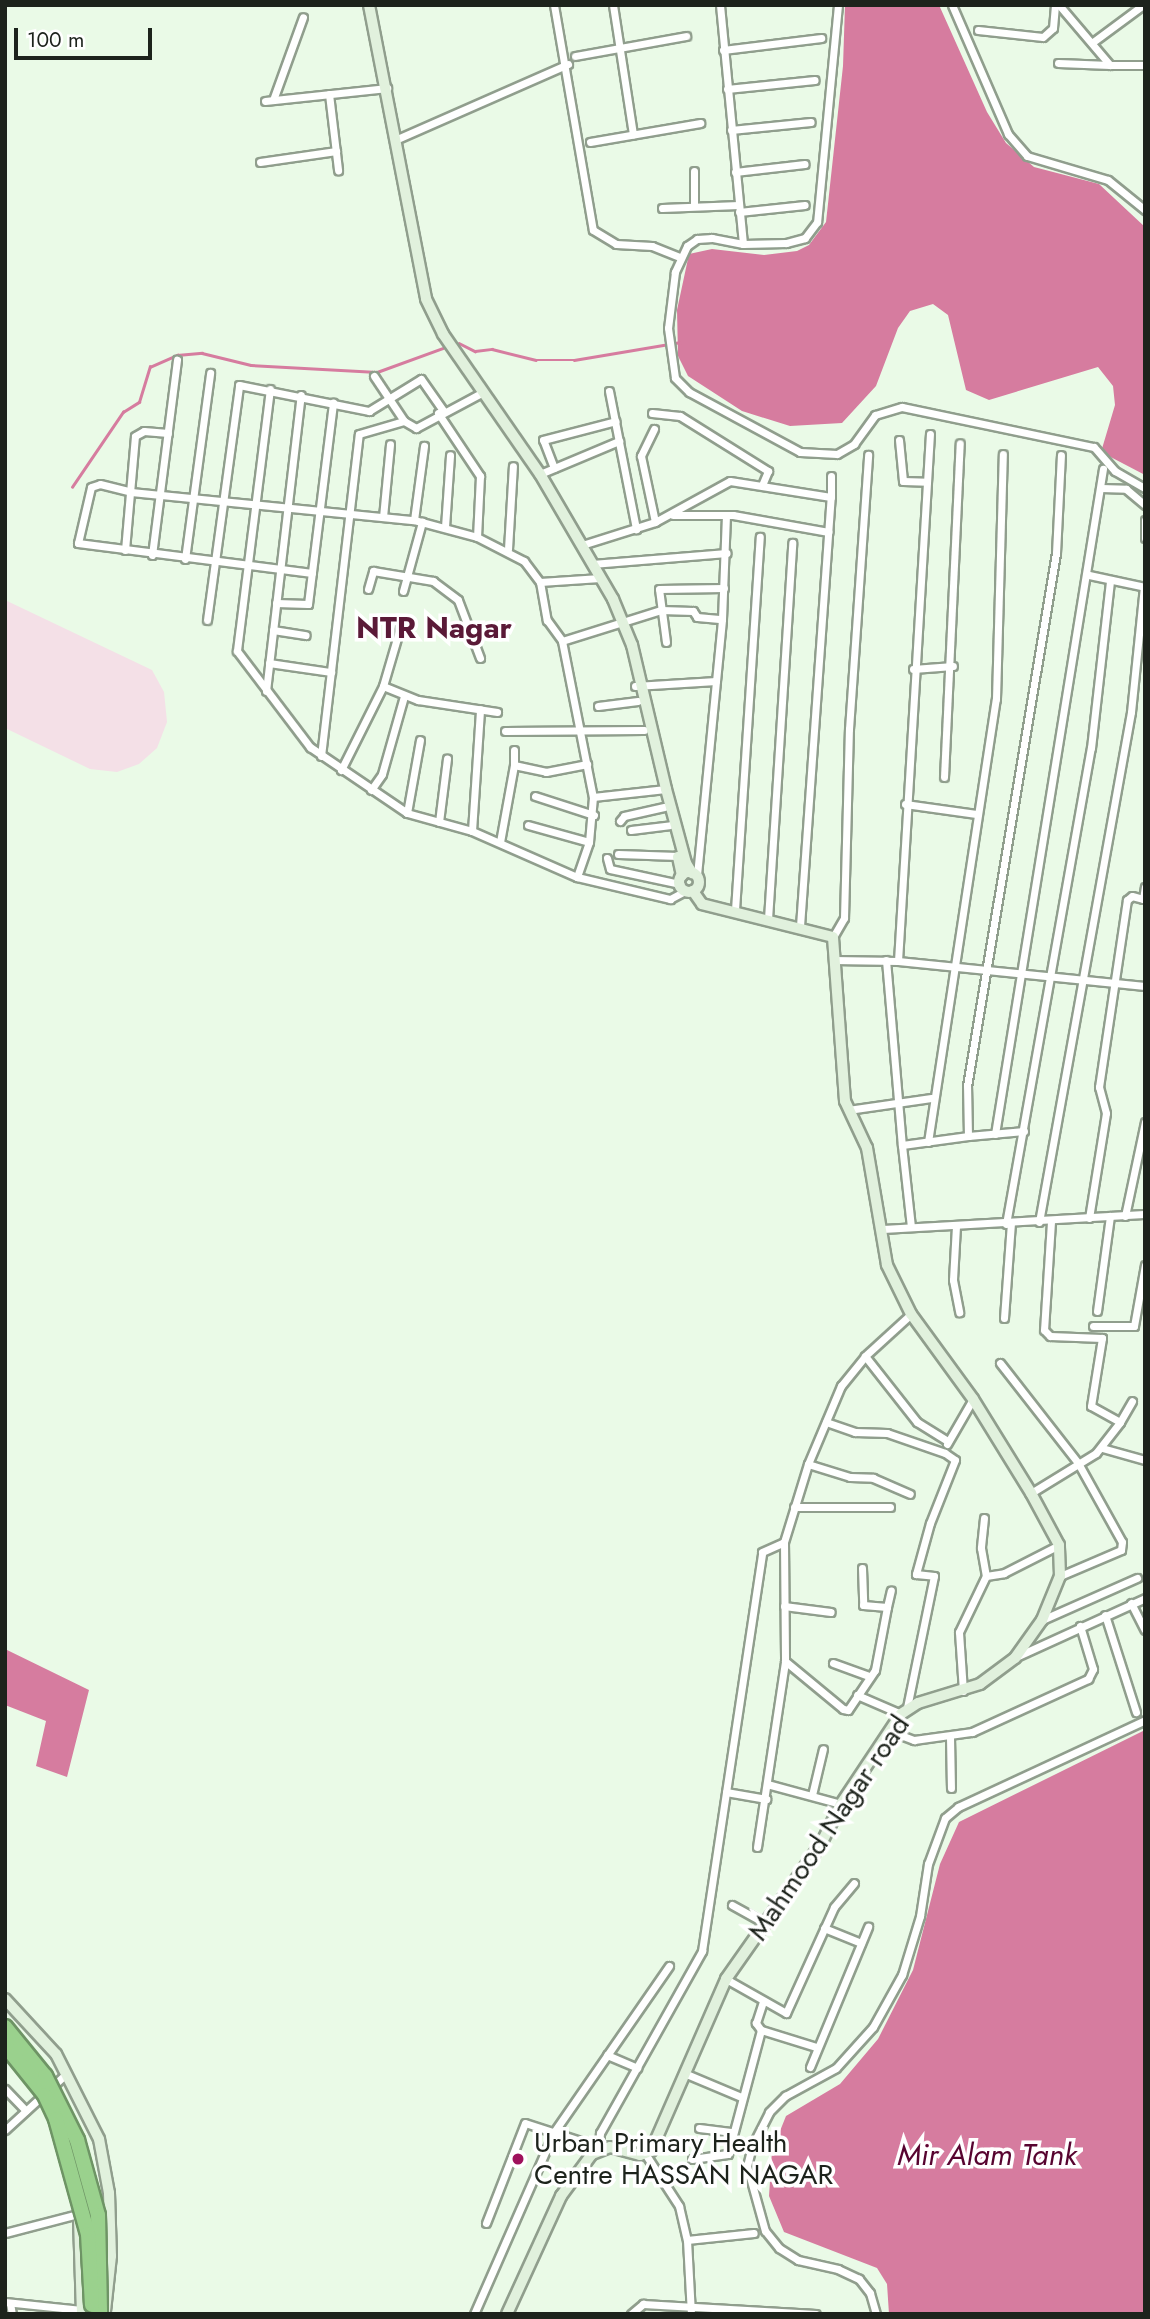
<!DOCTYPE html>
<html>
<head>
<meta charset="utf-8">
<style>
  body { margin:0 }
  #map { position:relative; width:1150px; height:2319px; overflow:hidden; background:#eafae7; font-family:Jost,sans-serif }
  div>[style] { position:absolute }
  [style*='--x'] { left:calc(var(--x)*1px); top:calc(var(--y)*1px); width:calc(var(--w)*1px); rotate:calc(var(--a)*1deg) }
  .green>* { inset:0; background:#f4e0e7 }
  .water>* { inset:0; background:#d67c9f }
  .stream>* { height:2.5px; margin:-1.25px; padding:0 1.25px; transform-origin:1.25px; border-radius:1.25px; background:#d67c9f }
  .roads { filter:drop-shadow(2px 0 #909e8d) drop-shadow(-2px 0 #909e8d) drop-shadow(0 2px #909e8d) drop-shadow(0 -2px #909e8d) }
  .street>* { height:7px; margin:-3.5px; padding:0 3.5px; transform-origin:3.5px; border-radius:3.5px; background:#fff }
  .secondary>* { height:10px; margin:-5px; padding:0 5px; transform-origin:5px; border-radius:5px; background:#e1f1dd }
  .secondary>.ring { margin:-5px; padding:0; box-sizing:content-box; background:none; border:10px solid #e1f1dd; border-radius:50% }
  .bridges { filter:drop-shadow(2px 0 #6e9465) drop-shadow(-2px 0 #6e9465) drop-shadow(0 2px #6e9465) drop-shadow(0 -2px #6e9465) }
  .highway-bridge>* { height:14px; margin:-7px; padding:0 7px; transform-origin:7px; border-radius:7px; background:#9ad18d }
  .dots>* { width:19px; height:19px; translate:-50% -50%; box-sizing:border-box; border:4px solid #fff; border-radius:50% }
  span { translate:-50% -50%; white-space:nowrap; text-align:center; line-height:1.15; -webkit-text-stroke:7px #fff; paint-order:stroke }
  .street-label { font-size:28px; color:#1d231c }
  .poi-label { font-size:28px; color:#1d231c }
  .left { translate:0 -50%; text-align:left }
  .neighbourhood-label { font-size:30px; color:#5a1937; font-weight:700 }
  .water-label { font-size:30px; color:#570430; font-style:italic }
  .frame { position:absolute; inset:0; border:7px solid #1d231c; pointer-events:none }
  .scale { position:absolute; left:14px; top:28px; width:138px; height:32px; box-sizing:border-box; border:4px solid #1d231c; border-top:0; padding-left:9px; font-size:21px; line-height:24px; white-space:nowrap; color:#1d231c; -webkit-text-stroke:5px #fff; paint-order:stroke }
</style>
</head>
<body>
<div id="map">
  <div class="green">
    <i style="clip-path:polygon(5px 600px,152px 670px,164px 692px,167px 722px,157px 748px,139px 764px,117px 772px,90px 769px,5px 728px)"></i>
  </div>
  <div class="water">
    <i style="clip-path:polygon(845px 5px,939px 5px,987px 112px,1006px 143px,1034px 167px,1099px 184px,1145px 227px,1145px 475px,1101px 452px,1115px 405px,1113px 386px,1098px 367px,989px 400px,966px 390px,948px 315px,933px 304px,910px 311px,898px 328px,876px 386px,842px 423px,790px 426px,742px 411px,688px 376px,678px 356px,677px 310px,689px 254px,712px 249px,764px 255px,797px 251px,809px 245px,826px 222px,843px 66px)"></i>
    <i style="clip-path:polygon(5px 1649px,89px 1690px,67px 1777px,36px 1766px,46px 1721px,5px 1705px)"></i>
    <i style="clip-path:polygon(1145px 1730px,1145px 2314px,889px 2314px,887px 2284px,877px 2268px,784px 2232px,769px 2196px,772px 2151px,786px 2116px,840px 2084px,878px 2039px,913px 1970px,940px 1864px,959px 1822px)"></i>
  </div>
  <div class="stream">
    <i style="--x:459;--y:343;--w:18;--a:27"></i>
    <i style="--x:475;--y:351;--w:17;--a:-7"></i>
    <i style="--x:492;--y:349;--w:45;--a:14"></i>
    <i style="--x:536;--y:360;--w:38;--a:0"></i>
    <i style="--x:574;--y:360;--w:108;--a:-9.6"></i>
    <i style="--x:72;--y:487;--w:91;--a:-55.8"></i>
    <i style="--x:123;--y:412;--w:19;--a:-32"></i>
    <i style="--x:139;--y:402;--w:37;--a:-73"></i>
    <i style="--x:150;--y:367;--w:30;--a:-24"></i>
    <i style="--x:177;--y:355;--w:25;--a:-5"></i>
    <i style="--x:202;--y:353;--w:50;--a:13.8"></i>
    <i style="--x:251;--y:365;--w:126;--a:3.2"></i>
    <i style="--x:377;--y:372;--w:70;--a:-20"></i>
  </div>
  <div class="roads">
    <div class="street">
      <i style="--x:554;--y:5;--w:228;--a:80.2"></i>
      <i style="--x:593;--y:230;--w:27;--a:31"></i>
      <i style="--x:616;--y:244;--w:36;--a:3"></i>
      <i style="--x:652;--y:246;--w:29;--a:22"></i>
      <i style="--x:613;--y:5;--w:131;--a:81.2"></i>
      <i style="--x:720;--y:5;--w:240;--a:84.5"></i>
      <i style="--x:838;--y:5;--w:218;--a:95.5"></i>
      <i style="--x:817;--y:222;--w:20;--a:127"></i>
      <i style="--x:805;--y:238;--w:20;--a:165"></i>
      <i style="--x:786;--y:243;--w:43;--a:178.7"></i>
      <i style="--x:743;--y:244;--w:32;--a:-169"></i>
      <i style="--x:712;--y:238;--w:15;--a:176"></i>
      <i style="--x:697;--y:239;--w:12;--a:145"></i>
      <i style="--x:687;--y:246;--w:29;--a:115"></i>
      <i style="--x:675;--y:272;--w:56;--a:97.1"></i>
      <i style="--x:668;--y:328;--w:50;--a:82"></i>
      <i style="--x:675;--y:378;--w:20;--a:45"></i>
      <i style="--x:689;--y:392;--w:126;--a:28.4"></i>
      <i style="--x:800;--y:452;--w:37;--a:3"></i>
      <i style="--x:837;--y:454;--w:20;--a:-30"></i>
      <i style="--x:854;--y:444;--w:36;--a:-54"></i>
      <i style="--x:875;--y:415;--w:28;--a:-17"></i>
      <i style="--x:902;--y:407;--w:196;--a:11.8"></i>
      <i style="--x:1094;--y:447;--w:32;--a:49"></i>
      <i style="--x:1115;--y:471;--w:34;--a:30"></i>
      <i style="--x:952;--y:5;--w:141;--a:66.5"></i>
      <i style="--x:1008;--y:134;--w:29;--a:49"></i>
      <i style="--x:1027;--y:156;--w:84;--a:16.5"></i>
      <i style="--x:1108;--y:180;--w:48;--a:39"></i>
      <i style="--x:1059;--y:5;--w:79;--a:49.6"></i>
      <i style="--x:1110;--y:65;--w:35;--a:0"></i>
      <i style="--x:978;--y:30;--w:65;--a:6.1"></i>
      <i style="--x:1043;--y:37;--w:13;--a:-42"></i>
      <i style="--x:1053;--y:28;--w:23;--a:-85"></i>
      <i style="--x:1093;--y:42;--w:62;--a:-36.5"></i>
      <i style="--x:723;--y:50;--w:99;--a:-7"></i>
      <i style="--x:575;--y:56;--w:113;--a:-10.2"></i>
      <i style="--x:1058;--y:63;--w:52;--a:2.2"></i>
      <i style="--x:727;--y:89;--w:88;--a:-5.8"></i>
      <i style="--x:329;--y:94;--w:77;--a:83.2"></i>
      <i style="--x:273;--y:100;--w:88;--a:-70.1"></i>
      <i style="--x:265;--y:101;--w:123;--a:-6.1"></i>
      <i style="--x:731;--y:130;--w:80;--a:-5.7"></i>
      <i style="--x:395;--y:140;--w:189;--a:-23.7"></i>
      <i style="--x:590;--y:142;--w:112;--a:-9.8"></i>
      <i style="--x:260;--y:162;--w:77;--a:-8.2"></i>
      <i style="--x:694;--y:171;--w:35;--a:90"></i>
      <i style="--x:735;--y:172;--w:70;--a:-6.5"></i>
      <i style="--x:662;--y:208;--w:77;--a:-2.2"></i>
      <i style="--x:739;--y:212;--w:66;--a:-6.1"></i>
      <i style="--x:374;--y:376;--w:54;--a:56.3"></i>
      <i style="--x:270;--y:389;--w:264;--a:97.2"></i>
      <i style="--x:237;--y:651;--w:121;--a:52.8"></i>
      <i style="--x:310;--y:747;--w:117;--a:34.2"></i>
      <i style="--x:407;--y:813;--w:67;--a:15.5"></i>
      <i style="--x:472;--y:831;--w:115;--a:23.7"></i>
      <i style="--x:577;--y:877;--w:96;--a:13.3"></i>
      <i style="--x:670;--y:899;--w:17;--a:-28"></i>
      <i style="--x:609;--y:391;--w:141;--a:78.9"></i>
      <i style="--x:438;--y:413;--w:76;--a:56.3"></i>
      <i style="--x:480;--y:476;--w:61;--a:92.8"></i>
      <i style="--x:652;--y:413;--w:28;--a:6"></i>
      <i style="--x:680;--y:416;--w:104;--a:32"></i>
      <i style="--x:768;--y:471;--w:15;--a:113"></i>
      <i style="--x:654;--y:429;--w:30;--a:116"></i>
      <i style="--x:641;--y:456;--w:67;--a:78"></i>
      <i style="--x:899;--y:440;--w:41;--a:84.4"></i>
      <i style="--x:903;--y:481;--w:24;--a:2"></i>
      <i style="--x:554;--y:468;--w:30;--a:-111"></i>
      <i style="--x:543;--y:440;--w:75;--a:-14.6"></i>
      <i style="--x:540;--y:474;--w:86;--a:-22.7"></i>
      <i style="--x:1101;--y:488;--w:25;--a:2"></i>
      <i style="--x:1126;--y:489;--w:25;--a:40"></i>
      <i style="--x:673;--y:515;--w:60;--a:0"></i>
      <i style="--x:733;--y:515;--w:97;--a:10.1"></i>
      <i style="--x:383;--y:517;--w:73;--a:-84.5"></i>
      <i style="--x:414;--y:520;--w:75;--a:-82.3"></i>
      <i style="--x:1145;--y:520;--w:18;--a:90"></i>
      <i style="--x:445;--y:527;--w:72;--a:-86"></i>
      <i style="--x:582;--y:545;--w:77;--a:-17.5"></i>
      <i style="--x:655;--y:522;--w:85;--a:-28.7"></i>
      <i style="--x:730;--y:481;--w:102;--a:9"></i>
      <i style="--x:831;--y:497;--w:21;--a:-90"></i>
      <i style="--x:508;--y:549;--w:83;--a:-86.6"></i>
      <i style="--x:125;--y:550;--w:114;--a:-85"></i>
      <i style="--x:135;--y:436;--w:10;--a:-29"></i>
      <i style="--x:144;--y:431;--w:24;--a:5"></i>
      <i style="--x:152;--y:555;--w:197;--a:-82.7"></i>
      <i style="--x:185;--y:559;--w:188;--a:-82.3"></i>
      <i style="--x:592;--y:564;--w:135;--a:-4.7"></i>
      <i style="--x:312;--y:573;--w:236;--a:-172.7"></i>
      <i style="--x:78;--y:543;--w:57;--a:-76.9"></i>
      <i style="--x:91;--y:487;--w:9;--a:-18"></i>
      <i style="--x:100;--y:484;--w:32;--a:14"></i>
      <i style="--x:131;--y:492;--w:284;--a:5.7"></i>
      <i style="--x:414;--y:520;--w:65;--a:15.1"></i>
      <i style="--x:477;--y:537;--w:53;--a:27.1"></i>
      <i style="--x:524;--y:561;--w:26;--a:53"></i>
      <i style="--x:540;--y:582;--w:39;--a:80"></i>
      <i style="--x:547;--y:620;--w:26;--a:54"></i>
      <i style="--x:562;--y:641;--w:159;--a:78.8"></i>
      <i style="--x:593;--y:797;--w:45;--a:95.1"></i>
      <i style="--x:589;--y:842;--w:37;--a:109"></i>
      <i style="--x:1089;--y:575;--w:57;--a:12.1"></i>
      <i style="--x:540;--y:582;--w:60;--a:-3.8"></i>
      <i style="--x:368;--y:589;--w:19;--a:-74"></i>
      <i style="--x:373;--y:571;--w:61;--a:9.5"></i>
      <i style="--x:433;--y:581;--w:31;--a:37"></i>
      <i style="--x:458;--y:600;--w:62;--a:69.2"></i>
      <i style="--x:403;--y:591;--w:72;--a:-74.6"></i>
      <i style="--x:276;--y:603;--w:32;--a:2"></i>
      <i style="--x:308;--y:604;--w:203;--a:-82.9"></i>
      <i style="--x:207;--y:620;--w:237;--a:-82.2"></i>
      <i style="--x:239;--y:385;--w:133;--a:11.3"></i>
      <i style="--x:369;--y:411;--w:61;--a:-31.6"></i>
      <i style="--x:421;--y:379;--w:38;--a:55"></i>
      <i style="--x:273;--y:630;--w:33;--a:9"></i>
      <i style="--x:562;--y:641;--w:104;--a:-17.4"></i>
      <i style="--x:661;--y:610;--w:32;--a:2"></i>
      <i style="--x:693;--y:611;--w:7;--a:56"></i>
      <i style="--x:697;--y:617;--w:25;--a:5"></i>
      <i style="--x:666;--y:642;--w:53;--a:-97.5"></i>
      <i style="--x:659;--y:589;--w:65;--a:-0.9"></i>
      <i style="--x:269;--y:663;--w:63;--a:8.3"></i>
      <i style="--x:913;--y:669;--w:40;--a:-4.3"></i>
      <i style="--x:383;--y:686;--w:60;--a:-73.7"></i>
      <i style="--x:635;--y:686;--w:81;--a:-3.5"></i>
      <i style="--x:266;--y:691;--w:298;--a:-83.3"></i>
      <i style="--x:598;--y:706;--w:40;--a:-7.1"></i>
      <i style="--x:505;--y:731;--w:139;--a:-0.4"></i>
      <i style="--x:514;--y:750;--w:15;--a:90"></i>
      <i style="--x:321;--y:756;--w:324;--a:-83.3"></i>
      <i style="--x:359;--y:434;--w:47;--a:-16.1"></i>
      <i style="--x:404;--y:421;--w:14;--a:30"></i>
      <i style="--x:416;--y:428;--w:76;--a:-28.2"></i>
      <i style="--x:341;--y:770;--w:94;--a:-63.4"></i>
      <i style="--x:383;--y:686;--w:38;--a:22"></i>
      <i style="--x:418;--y:700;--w:80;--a:8.6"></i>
      <i style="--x:944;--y:777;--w:334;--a:-87.3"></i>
      <i style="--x:371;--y:790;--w:19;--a:-55"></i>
      <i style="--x:382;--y:774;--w:81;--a:-74.2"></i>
      <i style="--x:535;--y:796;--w:62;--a:17.9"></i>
      <i style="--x:593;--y:797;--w:73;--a:-6.3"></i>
      <i style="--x:905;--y:804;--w:72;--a:8"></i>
      <i style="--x:407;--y:813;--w:74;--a:-79.9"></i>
      <i style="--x:620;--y:821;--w:6;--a:-51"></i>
      <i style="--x:624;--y:816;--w:41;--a:-12.7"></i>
      <i style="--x:439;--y:822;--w:64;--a:-82.8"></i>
      <i style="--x:528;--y:825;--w:63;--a:15.6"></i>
      <i style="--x:631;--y:830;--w:38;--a:-7"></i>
      <i style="--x:472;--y:831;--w:122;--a:-86.2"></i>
      <i style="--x:500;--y:842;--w:78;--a:-79.7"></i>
      <i style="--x:514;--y:765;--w:33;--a:12"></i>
      <i style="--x:546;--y:772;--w:42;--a:-11"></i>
      <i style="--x:618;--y:854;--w:60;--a:1.9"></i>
      <i style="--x:607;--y:858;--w:11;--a:75"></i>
      <i style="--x:610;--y:869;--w:72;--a:12.1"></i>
      <i style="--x:697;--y:875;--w:257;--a:-84.4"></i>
      <i style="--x:722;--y:619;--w:104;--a:-87.8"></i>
      <i style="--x:735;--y:910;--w:374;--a:-86.2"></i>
      <i style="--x:768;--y:919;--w:377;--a:-86.3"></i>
      <i style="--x:800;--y:926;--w:430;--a:-85.9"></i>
      <i style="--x:833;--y:937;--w:22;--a:-60"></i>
      <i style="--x:844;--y:918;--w:189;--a:-88.5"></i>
      <i style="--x:849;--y:729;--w:275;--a:-86"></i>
      <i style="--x:833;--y:960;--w:65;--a:0.9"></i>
      <i style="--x:898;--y:961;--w:248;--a:5.8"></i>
      <i style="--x:886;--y:960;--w:186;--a:85.1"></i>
      <i style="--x:898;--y:961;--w:528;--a:-86.53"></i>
      <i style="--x:848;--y:1110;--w:84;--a:-8.2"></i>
      <i style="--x:1024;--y:1131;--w:56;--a:174.9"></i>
      <i style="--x:968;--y:1136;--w:50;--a:-91.1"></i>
      <i style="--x:967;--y:1086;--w:540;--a:-80.52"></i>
      <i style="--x:1056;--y:553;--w:98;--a:-87.1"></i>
      <i style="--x:995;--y:1134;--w:674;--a:-80.78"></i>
      <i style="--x:928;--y:1142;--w:448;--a:-81.3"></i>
      <i style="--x:996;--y:699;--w:245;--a:-88.4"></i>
      <i style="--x:1125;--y:1216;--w:96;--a:-78"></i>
      <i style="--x:1089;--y:1218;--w:106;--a:-80.8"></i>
      <i style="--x:1106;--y:1113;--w:27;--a:-105"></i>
      <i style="--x:1099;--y:1087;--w:189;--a:-81.5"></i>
      <i style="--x:1127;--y:900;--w:6;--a:-39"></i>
      <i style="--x:1132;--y:896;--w:11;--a:15"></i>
      <i style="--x:1143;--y:899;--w:12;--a:-81"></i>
      <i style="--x:1039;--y:1222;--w:518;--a:-79.77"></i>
      <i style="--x:1131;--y:712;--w:126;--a:-84.1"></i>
      <i style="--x:1006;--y:1224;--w:484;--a:-79.9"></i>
      <i style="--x:1091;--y:748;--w:169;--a:-83.5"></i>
      <i style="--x:956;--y:1226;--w:54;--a:93.2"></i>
      <i style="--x:953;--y:1280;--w:33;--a:79"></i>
      <i style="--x:911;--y:1227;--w:82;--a:-96.3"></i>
      <i style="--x:902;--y:1145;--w:67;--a:-7.8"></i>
      <i style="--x:882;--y:1229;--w:263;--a:-3.3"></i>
      <i style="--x:1097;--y:1311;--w:96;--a:-82.2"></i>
      <i style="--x:1004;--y:1318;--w:95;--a:-85.8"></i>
      <i style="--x:1093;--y:1326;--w:41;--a:0"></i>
      <i style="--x:1134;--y:1326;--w:62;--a:-79.8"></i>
      <i style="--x:865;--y:1356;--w:84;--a:51.8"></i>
      <i style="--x:917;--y:1422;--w:36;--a:32"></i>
      <i style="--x:1000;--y:1363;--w:127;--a:52"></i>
      <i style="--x:1078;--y:1463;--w:90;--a:60.9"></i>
      <i style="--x:1122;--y:1542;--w:8;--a:97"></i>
      <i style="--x:1121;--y:1550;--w:66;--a:156.9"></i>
      <i style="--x:826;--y:1422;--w:31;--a:19"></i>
      <i style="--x:855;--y:1432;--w:32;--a:2"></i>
      <i style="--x:887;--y:1433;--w:61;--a:19"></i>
      <i style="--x:945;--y:1453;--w:12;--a:35"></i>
      <i style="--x:955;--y:1460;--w:68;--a:111.6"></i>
      <i style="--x:930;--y:1523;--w:53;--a:105.4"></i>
      <i style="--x:916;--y:1574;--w:18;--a:6"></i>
      <i style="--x:934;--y:1576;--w:135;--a:101.6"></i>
      <i style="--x:1120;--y:1422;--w:24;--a:-60"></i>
      <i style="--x:947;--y:1444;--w:52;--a:-60"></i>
      <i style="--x:1102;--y:1448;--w:45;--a:15.6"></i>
      <i style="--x:808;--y:1464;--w:44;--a:17.2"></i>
      <i style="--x:850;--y:1477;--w:23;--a:2"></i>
      <i style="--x:873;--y:1478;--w:40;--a:23.4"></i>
      <i style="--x:1031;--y:1493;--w:76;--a:-31.6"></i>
      <i style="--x:1096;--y:1453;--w:39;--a:-52"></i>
      <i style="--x:1120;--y:1422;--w:33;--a:-151"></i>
      <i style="--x:1091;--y:1406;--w:69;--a:-80.8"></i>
      <i style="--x:1102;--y:1338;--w:52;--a:-177.8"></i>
      <i style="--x:1050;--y:1336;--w:8;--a:-135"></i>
      <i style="--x:1044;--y:1330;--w:109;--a:-86.3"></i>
      <i style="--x:794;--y:1507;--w:96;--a:0"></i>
      <i style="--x:984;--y:1518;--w:30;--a:96"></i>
      <i style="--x:981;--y:1548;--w:28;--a:80"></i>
      <i style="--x:784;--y:1542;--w:119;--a:89.5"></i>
      <i style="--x:785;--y:1661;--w:75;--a:39.6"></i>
      <i style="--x:843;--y:1709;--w:5;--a:11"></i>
      <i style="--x:848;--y:1710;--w:48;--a:-56"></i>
      <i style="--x:875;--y:1670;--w:64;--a:-79.2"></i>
      <i style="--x:862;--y:1568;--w:37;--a:88"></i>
      <i style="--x:863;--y:1605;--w:24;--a:5"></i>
      <i style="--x:887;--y:1607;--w:17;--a:-77"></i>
      <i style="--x:1131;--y:1603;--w:30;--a:63"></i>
      <i style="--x:784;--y:1606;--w:47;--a:7.3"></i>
      <i style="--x:1105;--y:1615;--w:102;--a:72.3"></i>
      <i style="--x:1042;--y:1620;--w:104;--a:-23.9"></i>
      <i style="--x:1018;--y:1656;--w:140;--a:-24.5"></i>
      <i style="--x:833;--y:1663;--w:37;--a:20"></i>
      <i style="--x:963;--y:1691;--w:59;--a:-93.9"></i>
      <i style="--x:959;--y:1632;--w:62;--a:-64.3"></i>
      <i style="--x:986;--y:1576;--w:18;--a:-9"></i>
      <i style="--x:1004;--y:1573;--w:62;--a:-27"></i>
      <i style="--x:857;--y:1695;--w:48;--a:23.4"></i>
      <i style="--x:890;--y:1731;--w:26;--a:21"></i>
      <i style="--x:914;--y:1740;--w:59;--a:-7.9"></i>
      <i style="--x:972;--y:1732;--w:128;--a:-24.6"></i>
      <i style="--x:1088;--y:1679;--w:11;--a:-63"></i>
      <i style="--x:1093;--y:1669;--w:45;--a:-106.8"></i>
      <i style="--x:950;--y:1737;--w:51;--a:88.9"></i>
      <i style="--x:767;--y:1784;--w:77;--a:15.1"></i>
      <i style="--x:726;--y:1792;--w:41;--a:9.9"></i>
      <i style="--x:812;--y:1795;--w:47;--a:-76.6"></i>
      <i style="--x:757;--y:1847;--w:188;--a:-81.4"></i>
      <i style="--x:732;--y:1905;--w:39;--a:29"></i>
      <i style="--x:824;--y:1928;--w:40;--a:22"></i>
      <i style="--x:726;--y:1979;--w:69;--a:29.5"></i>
      <i style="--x:786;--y:2013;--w:116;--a:-65.6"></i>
      <i style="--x:834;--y:1907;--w:31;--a:-50"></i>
      <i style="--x:761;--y:2030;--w:9;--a:-126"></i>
      <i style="--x:756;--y:2023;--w:22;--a:-72"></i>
      <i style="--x:607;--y:2055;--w:33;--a:23"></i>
      <i style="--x:810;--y:2067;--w:152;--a:-67.5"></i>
      <i style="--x:684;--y:2073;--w:62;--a:22.8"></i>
      <i style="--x:5;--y:2089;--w:30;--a:46"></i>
      <i style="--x:699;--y:2128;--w:34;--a:7"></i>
      <i style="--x:5;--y:2130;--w:83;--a:-42.6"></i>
      <i style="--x:646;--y:2155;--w:61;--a:57.1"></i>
      <i style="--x:679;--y:2206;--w:35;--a:77"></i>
      <i style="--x:692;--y:2159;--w:36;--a:-8"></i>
      <i style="--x:728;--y:2154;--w:128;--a:-75.1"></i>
      <i style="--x:761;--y:2030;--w:58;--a:17.2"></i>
      <i style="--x:486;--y:2223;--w:107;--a:-68.7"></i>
      <i style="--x:525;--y:2123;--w:78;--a:18"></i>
      <i style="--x:599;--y:2147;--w:14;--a:-86"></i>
      <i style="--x:600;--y:2133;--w:209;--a:-60.7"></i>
      <i style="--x:702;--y:1951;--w:403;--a:-81.4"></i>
      <i style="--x:762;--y:1552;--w:24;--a:-24"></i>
      <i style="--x:784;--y:1542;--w:82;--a:-72.9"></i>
      <i style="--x:808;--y:1464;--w:85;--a:-67.1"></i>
      <i style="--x:841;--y:1386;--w:38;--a:-51"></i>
      <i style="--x:865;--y:1356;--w:62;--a:-42.4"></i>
      <i style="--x:5;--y:2233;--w:75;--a:-14.6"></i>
      <i style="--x:5;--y:2302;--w:77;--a:5.9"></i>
      <i style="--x:10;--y:2303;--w:11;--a:80"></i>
      <i style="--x:474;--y:2314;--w:199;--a:-66.3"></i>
      <i style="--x:554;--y:2132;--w:202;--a:-55.3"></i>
      <i style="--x:631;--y:2314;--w:16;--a:-40"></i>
      <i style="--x:643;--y:2304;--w:173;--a:3.3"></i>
      <i style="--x:691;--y:2314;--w:74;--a:-93.1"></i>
      <i style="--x:687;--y:2240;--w:67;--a:-6"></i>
      <i style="--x:876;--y:2314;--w:22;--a:-106"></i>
      <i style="--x:870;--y:2293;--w:18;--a:-128"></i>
      <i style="--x:859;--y:2279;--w:23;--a:-155"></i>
      <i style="--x:838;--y:2269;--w:41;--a:-167.3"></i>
      <i style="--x:798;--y:2260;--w:22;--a:-148"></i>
      <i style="--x:779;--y:2248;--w:22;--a:-129"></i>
      <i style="--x:765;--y:2231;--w:67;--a:-105.5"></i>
      <i style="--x:747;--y:2166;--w:21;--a:-76"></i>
      <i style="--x:752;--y:2146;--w:38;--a:-63"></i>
      <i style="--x:769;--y:2112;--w:23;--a:-45"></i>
      <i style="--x:785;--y:2096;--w:58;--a:-28.8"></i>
      <i style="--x:836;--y:2068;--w:55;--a:-47.9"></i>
      <i style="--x:873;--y:2027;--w:60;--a:-60.9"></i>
      <i style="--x:902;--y:1975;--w:62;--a:-73"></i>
      <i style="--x:920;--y:1916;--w:53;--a:-81.3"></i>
      <i style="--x:928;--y:1864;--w:49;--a:-69.7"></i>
      <i style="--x:945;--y:1818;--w:17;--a:-40"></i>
      <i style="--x:958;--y:1807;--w:206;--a:-24.9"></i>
    </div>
    <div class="secondary">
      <i style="--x:369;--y:5;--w:299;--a:79"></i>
      <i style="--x:426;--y:299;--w:39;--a:64"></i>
      <i style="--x:443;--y:334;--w:170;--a:55.3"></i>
      <i style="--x:540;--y:474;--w:145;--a:59.7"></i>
      <i style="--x:613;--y:599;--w:50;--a:67.6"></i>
      <i style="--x:632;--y:645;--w:148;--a:76.7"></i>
      <i style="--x:666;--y:789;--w:77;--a:74.9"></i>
      <i style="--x:686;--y:863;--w:12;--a:59"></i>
      <i style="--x:678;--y:857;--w:19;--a:78"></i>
      <i class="ring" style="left:679px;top:872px;width:10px;height:10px"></i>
      <i style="--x:5;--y:1999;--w:75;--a:47.2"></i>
      <i style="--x:56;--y:2054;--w:95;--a:63.2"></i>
      <i style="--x:99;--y:2139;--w:55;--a:79.5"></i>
      <i style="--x:109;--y:2193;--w:63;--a:88.2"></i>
      <i style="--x:111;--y:2256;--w:55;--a:96.2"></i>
      <i style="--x:79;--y:2219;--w:95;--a:88.2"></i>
      <i style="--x:507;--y:2314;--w:130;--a:-65.4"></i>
      <i style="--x:561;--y:2196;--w:52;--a:-53.6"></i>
      <i style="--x:592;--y:2154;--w:19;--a:-21"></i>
      <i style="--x:610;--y:2147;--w:31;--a:15"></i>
      <i style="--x:640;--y:2155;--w:12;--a:-20"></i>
      <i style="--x:651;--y:2151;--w:188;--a:-66.4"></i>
      <i style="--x:726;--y:1979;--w:165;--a:-54.9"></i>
      <i style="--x:821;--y:1844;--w:45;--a:-63.4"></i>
      <i style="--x:841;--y:1804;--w:108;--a:-56.3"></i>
      <i style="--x:901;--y:1714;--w:20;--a:-33"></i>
      <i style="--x:918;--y:1703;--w:65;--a:-17"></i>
      <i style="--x:980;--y:1684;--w:44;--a:-36.6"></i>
      <i style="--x:1015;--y:1658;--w:47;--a:-54.6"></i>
      <i style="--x:1042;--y:1620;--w:48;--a:-67.8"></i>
      <i style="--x:1060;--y:1576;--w:31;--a:-92"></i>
      <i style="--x:1059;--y:1545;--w:59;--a:-118.3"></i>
      <i style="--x:1031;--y:1493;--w:110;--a:-121.7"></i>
      <i style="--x:973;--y:1399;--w:105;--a:-126.1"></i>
      <i style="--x:911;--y:1314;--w:55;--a:-116.1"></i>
      <i style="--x:887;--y:1265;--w:119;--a:-99.7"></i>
      <i style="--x:867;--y:1148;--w:52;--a:-115.1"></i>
      <i style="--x:845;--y:1101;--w:164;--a:-94.2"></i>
      <i style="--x:833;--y:937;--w:135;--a:-165.9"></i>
      <i style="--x:702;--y:904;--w:16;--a:-125"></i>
    </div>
  </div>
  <div class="bridges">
    <div class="highway-bridge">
      <i style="--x:5;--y:2027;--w:63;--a:50.8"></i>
      <i style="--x:45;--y:2076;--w:72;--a:63.4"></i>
      <i style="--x:77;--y:2140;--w:78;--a:74.4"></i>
      <i style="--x:98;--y:2215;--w:99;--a:88.8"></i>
      <i style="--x:5;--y:2045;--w:64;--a:51.3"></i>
      <i style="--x:45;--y:2095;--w:26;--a:65"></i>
      <i style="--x:56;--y:2119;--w:119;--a:74.5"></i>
      <i style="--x:88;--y:2234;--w:71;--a:86.8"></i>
    </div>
  </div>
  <div class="dots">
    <i style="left:518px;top:2159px;background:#9f115c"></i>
  </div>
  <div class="street-label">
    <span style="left:829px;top:1828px;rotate:-56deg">Mahmood Nagar road</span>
  </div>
  <div class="poi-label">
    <span class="left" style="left:534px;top:2159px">Urban Primary Health<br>Centre HASSAN NAGAR</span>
  </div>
  <div class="neighbourhood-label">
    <span style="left:434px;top:628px">NTR Nagar</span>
  </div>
  <div class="water-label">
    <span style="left:987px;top:2155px">Mir Alam Tank</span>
  </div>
  <div class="frame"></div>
  <div class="scale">100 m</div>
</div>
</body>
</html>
